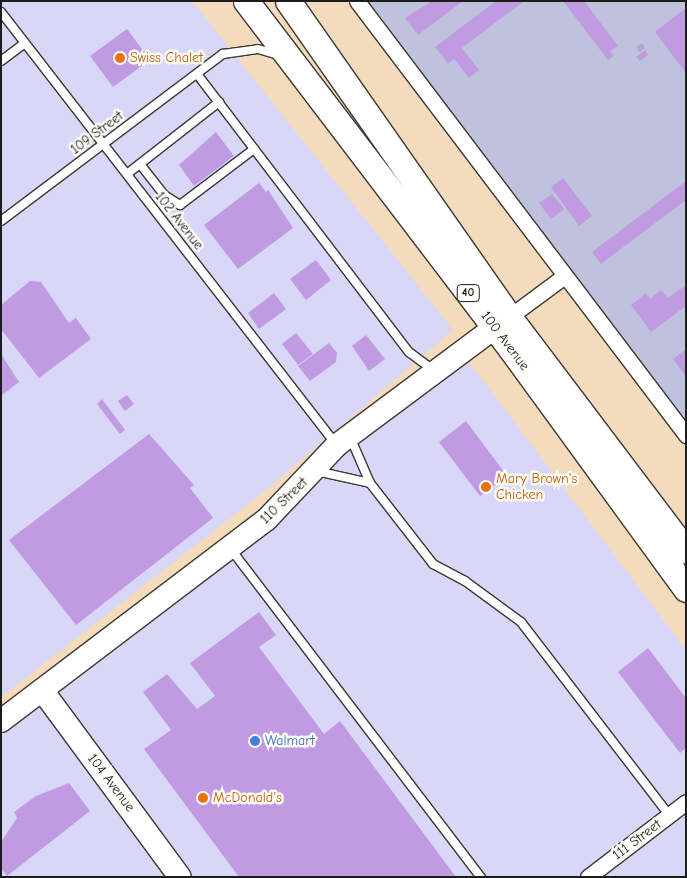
<!DOCTYPE html>
<html>
<head>
<meta charset="utf-8">
<style>
  body { margin:0 }
  #map { position:relative; width:687px; height:878px; overflow:hidden; background:#f3dbbc; font-family:"Comic Neue",sans-serif }
  div>[style] { position:absolute }
  [style*='--x'] { left:calc(var(--x)*1px); top:calc(var(--y)*1px); width:calc(var(--w)*1px); rotate:calc(var(--a)*1deg) }
  .built>* { inset:0; background:#d8d7f8 }
  .industrial>* { inset:0; background:#bfc2dd }
  .building>* { inset:0; background:#c09be1 }
  .roads { filter:drop-shadow(1px 0 #3c3934) drop-shadow(-1px 0 #3c3934) drop-shadow(0 1px #3c3934) drop-shadow(0 -1px #3c3934) }
  .lane>* { height:8px; margin:-4px; padding:0 4px; transform-origin:4px; border-radius:4px; background:#fff }
  .street>* { height:15px; margin:-7.5px; padding:0 7.5px; transform-origin:7.5px; border-radius:7.5px; background:#fff }
  .secondary>* { height:22px; margin:-11px; padding:0 11px; transform-origin:11px; border-radius:11px; background:#fff }
  .primary>* { height:25px; margin:-12.5px; padding:0 12.5px; transform-origin:12.5px; border-radius:12.5px; background:#fff }
  .dots>* { width:14px; height:14px; translate:-50% -50%; box-sizing:border-box; border:2px solid #fdfcf7; border-radius:50% }
  span { translate:-50% -50%; white-space:nowrap; text-align:center; line-height:1.15; -webkit-text-stroke:5px #fdfcf7; paint-order:stroke }
  .shield-label span { padding:1px 4px; background:#fdfcf7; border:1px solid; border-radius:4px; -webkit-text-stroke-width:0 }
  .shield-label { font-size:12px; color:#1c1c1c; font-weight:700 }
  .food-label { font-size:14px; color:#c56008 }
  .left { translate:0 -50%; text-align:left }
  .street-label { font-size:14px; color:#1c1c1c }
  .shop-label { font-size:14px; color:#366cbe }
  .frame { position:absolute; inset:0; border:2px solid #1c1c1c; pointer-events:none }
</style>
</head>
<body>
<div id="map">
  <div class="built">
    <i style="clip-path:polygon(1px 1px,192px 1px,453px 330px,266px 490px,1px 697px)"></i>
    <i style="clip-path:polygon(470px 363px,686px 650px,686px 877px,1px 877px,1px 721px,350px 435px)"></i>
  </div>
  <div class="industrial">
    <i style="clip-path:polygon(363px 1px,686px 1px,686px 428px)"></i>
  </div>
  <div class="building">
    <i style="clip-path:polygon(432px 1px,463px 1px,418px 35px,405px 18px)"></i>
    <i style="clip-path:polygon(496px 1px,524px 1px,462px 48px,479px 70px,469px 78px,454px 59px,448px 64px,435px 47px)"></i>
    <i style="clip-path:polygon(563px 1px,584px 1px,618px 46px,610px 51px,614px 56px,608px 60px)"></i>
    <i style="clip-path:polygon(686px 8px,686px 73px,655px 32px)"></i>
    <i style="clip-path:polygon(127px 29px,150px 60px,113px 87px,90px 56px)"></i>
    <i style="clip-path:polygon(642px 43px,645px 48px,639px 52px,636px 47px)"></i>
    <i style="clip-path:polygon(645px 50px,648px 55px,640px 61px,636px 57px)"></i>
    <i style="clip-path:polygon(216px 132px,234px 156px,194px 186px,179px 165px)"></i>
    <i style="clip-path:polygon(563px 178px,592px 216px,579px 226px,551px 187px)"></i>
    <i style="clip-path:polygon(686px 181px,686px 200px,601px 264px,592px 252px)"></i>
    <i style="clip-path:polygon(259px 183px,266px 192px,268px 190px,293px 228px,238px 269px,204px 225px)"></i>
    <i style="clip-path:polygon(552px 194px,564px 209px,551px 219px,539px 203px)"></i>
    <i style="clip-path:polygon(316px 260px,331px 280px,306px 300px,290px 279px)"></i>
    <i style="clip-path:polygon(30px 281px,41px 282px,69px 323px,76px 318px,91px 339px,39px 378px,1px 329px,1px 305px)"></i>
    <i style="clip-path:polygon(686px 285px,686px 306px,651px 332px,631px 305px,646px 293px,650px 299px,661px 290px,668px 298px)"></i>
    <i style="clip-path:polygon(274px 293px,286px 309px,259px 329px,248px 313px)"></i>
    <i style="clip-path:polygon(296px 333px,313px 354px,298px 365px,282px 344px)"></i>
    <i style="clip-path:polygon(366px 335px,385px 359px,369px 371px,352px 346px)"></i>
    <i style="clip-path:polygon(329px 343px,337px 353px,336px 362px,310px 381px,298px 366px)"></i>
    <i style="clip-path:polygon(686px 349px,686px 377px,673px 359px)"></i>
    <i style="clip-path:polygon(1px 354px,19px 382px,1px 396px)"></i>
    <i style="clip-path:polygon(127px 395px,134px 404px,125px 411px,118px 401px)"></i>
    <i style="clip-path:polygon(102px 399px,125px 430px,120px 434px,97px 404px)"></i>
    <i style="clip-path:polygon(466px 421px,507px 476px,480px 496px,439px 442px)"></i>
    <i style="clip-path:polygon(149px 434px,194px 485px,190px 488px,213px 518px,76px 625px,9px 540px)"></i>
    <i style="clip-path:polygon(259px 612px,276px 635px,259px 647px,324px 734px,340px 721px,456px 877px,239px 877px,144px 749px,171px 730px,143px 692px,167px 674px,197px 709px,215px 696px,190px 663px)"></i>
    <i style="clip-path:polygon(648px 648px,686px 698px,686px 748px,680px 753px,618px 672px)"></i>
    <i style="clip-path:polygon(69px 783px,90px 811px,7px 876px,1px 868px,1px 842px,17px 818px,14px 812px,36px 796px)"></i>
  </div>
  <div class="roads">
    <div class="lane">
      <i style="--x:1;--y:12;--w:545;--a:52.23"></i>
      <i style="--x:1;--y:61;--w:30;--a:-37"></i>
      <i style="--x:197;--y:74;--w:350;--a:52.7"></i>
      <i style="--x:409;--y:352;--w:30;--a:37"></i>
      <i style="--x:140;--y:164;--w:39;--a:52"></i>
      <i style="--x:164;--y:195;--w:19;--a:32"></i>
      <i style="--x:180;--y:205;--w:93;--a:-37.1"></i>
      <i style="--x:127;--y:174;--w:117;--a:-38"></i>
      <i style="--x:1;--y:221;--w:278;--a:-37"></i>
      <i style="--x:223;--y:54;--w:35;--a:-8"></i>
      <i style="--x:258;--y:49;--w:22;--a:16"></i>
      <i style="--x:351;--y:439;--w:48;--a:66.6"></i>
      <i style="--x:370;--y:483;--w:103;--a:52.1"></i>
      <i style="--x:433;--y:564;--w:36;--a:28"></i>
      <i style="--x:465;--y:581;--w:69;--a:36.2"></i>
      <i style="--x:521;--y:622;--w:245;--a:52.5"></i>
      <i style="--x:316;--y:471;--w:55;--a:12.5"></i>
      <i style="--x:230;--y:548;--w:414;--a:52.7"></i>
    </div>
    <div class="street">
      <i style="--x:357;--y:1;--w:545;--a:52.84"></i>
      <i style="--x:509;--y:317;--w:67;--a:-36.5"></i>
      <i style="--x:588;--y:877;--w:123;--a:-37.4"></i>
    </div>
    <div class="secondary">
      <i style="--x:42;--y:690;--w:232;--a:53.6"></i>
      <i style="--x:1;--y:721;--w:334;--a:-37.2"></i>
      <i style="--x:267;--y:519;--w:102;--a:-46.6"></i>
      <i style="--x:337;--y:445;--w:214;--a:-36.7"></i>
    </div>
    <div class="primary">
      <i style="--x:246;--y:1;--w:437;--a:52.7"></i>
      <i style="--x:511;--y:349;--w:297;--a:53.9"></i>
      <i style="--x:288;--y:1;--w:386;--a:55"></i>
      <i style="--x:509;--y:317;--w:293;--a:52.9"></i>
    </div>
  </div>
  <div class="dots">
    <i style="left:120px;top:58px;background:#e8710a"></i>
    <i style="left:486px;top:487px;background:#e8710a"></i>
    <i style="left:255px;top:741px;background:#3f7fe0"></i>
    <i style="left:203px;top:798px;background:#e8710a"></i>
  </div>
  <div class="shield-label">
    <span style="left:468px;top:293px">40</span>
  </div>
  <div class="food-label">
    <span class="left" style="left:130px;top:58px">Swiss Chalet</span>
    <span class="left" style="left:496px;top:487px">Mary Brown's<br>Chicken</span>
    <span class="left" style="left:213px;top:798px">McDonald's</span>
  </div>
  <div class="street-label">
    <span style="left:97px;top:133px;rotate:-37deg">109 Street</span>
    <span style="left:179px;top:221px;rotate:52deg">102 Avenue</span>
    <span style="left:505px;top:341px;rotate:53deg">100 Avenue</span>
    <span style="left:284px;top:501px;rotate:-44deg">110 Street</span>
    <span style="left:111px;top:783px;rotate:53deg">104 Avenue</span>
    <span style="left:637px;top:840px;rotate:-37deg">111 Street</span>
  </div>
  <div class="shop-label">
    <span class="left" style="left:265px;top:741px">Walmart</span>
  </div>
  <div class="frame"></div>
</div>
</body>
</html>
